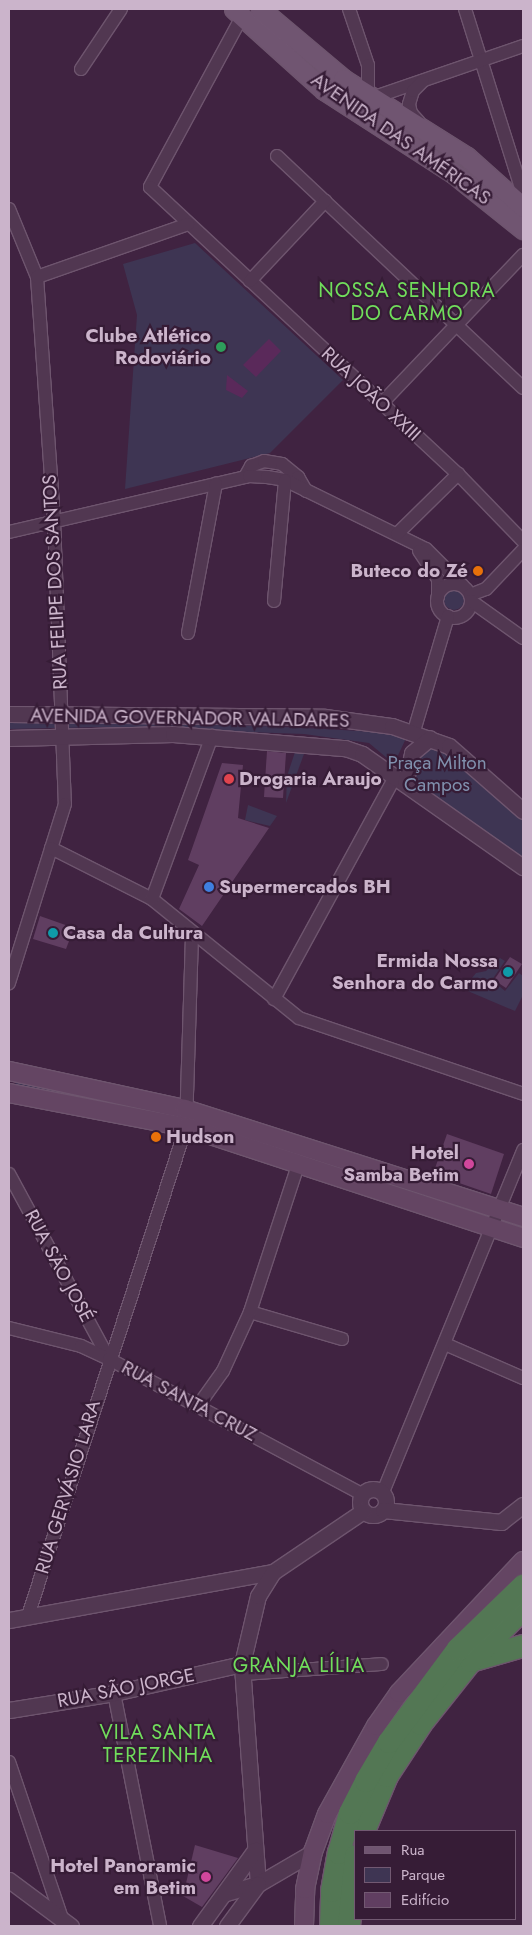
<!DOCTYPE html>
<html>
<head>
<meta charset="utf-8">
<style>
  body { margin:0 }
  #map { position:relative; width:532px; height:1935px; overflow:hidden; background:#402341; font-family:Jost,sans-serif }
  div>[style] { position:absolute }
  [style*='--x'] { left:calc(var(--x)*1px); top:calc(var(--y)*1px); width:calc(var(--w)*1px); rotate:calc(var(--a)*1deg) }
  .green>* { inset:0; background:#3e3553 }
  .round { border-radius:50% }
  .water>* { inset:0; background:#5a295a }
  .building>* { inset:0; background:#603e61 }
  .roads { filter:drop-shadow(1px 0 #6e556e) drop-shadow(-1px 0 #6e556e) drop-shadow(0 1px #6e556e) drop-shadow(0 -1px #6e556e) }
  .minor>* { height:12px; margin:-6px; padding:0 6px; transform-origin:6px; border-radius:6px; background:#513751 }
  .minor>.ring { margin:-6px; padding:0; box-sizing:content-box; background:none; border:12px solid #513751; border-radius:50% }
  .tertiary>* { height:15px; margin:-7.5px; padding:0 7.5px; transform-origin:7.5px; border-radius:7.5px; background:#513751 }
  .tertiary>.ring { margin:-7.5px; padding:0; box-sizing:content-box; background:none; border:15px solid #513751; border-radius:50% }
  .secondary>* { height:18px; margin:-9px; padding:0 9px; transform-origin:9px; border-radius:9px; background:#644563 }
  .primary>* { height:19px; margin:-9.5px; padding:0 9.5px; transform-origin:9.5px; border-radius:9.5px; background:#705571 }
  .motorway>* { height:22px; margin:-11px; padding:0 11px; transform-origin:11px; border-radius:11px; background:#537754 }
  .dots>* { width:14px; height:14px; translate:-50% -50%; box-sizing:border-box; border:2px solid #361c36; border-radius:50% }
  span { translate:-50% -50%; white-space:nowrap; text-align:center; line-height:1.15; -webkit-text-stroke:4.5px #361c36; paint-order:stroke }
  .street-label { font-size:19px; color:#cbb4cb }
  .poi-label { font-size:19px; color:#cbb4cb; font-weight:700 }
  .right { translate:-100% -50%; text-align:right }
  .left { translate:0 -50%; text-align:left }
  .park-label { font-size:19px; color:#8090ad }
  .neighbourhood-label { font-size:20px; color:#71de5c; letter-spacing:1px }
  .frame { position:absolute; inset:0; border:10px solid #cbb4cb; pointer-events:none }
  .legend { position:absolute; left:354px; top:1830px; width:162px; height:90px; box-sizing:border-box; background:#361c36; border:1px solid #725972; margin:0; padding:6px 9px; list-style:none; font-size:15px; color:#cbb4cb }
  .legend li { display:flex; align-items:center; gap:10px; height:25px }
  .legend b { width:25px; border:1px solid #725972 }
</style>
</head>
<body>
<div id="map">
  <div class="green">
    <i style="clip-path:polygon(195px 243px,343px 380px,270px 453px,125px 489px,137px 315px,123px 264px)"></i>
    <i class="round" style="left:444px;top:590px;width:20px;height:20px"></i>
    <i style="clip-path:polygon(98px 719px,326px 729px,408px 734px,394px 764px,369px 743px,304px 734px,104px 727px,9px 729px,9px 722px)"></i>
    <i style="clip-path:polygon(442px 745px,523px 814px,523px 865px,412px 788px,407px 765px,423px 746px)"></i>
    <i style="clip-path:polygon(295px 752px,304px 754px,286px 803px,287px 776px)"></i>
    <i style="clip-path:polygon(248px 805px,277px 816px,270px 826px,245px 820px)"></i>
    <i style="clip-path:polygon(500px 958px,505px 961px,492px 980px,505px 991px,519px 973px,523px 976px,523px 995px,515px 1011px,463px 989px,476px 973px,486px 971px)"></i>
    <i style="clip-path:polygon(15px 1078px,173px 1111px,172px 1119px,16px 1088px)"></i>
  </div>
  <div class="water">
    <i style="clip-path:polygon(269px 339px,281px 351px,256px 377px,243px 365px)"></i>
    <i style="clip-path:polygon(227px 375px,248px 391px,242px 398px,226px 390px)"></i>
  </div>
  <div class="building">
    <i style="clip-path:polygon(267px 751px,286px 753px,283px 798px,264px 797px)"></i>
    <i style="clip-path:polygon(222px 763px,243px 765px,238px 818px,269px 828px,202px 926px,179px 909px,199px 865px,188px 860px)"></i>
    <i style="clip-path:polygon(40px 916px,74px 928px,66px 949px,33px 939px)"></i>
    <i style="clip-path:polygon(510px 957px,522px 964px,506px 988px,494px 980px)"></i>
    <i style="clip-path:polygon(447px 1134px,504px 1154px,491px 1194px,433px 1174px)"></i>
    <i style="clip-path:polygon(195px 1845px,238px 1858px,202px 1907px,183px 1896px)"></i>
  </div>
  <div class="roads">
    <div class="minor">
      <i style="--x:349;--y:9;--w:59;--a:71.3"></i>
      <i style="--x:368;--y:65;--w:30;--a:90"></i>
      <i style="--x:465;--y:9;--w:194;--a:72.6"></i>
      <i style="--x:245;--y:11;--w:200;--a:118.4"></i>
      <i style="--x:150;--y:187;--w:421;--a:43"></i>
      <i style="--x:458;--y:474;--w:93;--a:45.9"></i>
      <i style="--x:81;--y:69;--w:72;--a:-56.3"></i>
      <i style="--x:372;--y:98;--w:160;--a:-19"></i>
      <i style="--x:419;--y:122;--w:12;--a:-132"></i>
      <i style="--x:411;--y:113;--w:9;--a:-103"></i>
      <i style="--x:409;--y:104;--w:14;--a:-73"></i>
      <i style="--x:413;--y:91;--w:14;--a:-45"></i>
      <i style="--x:277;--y:156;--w:338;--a:43.3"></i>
      <i style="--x:9;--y:209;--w:74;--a:67.6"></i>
      <i style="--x:37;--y:277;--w:245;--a:86"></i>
      <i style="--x:54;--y:521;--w:283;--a:87.8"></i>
      <i style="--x:65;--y:804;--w:188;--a:107.4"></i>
      <i style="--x:37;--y:277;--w:160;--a:-19.3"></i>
      <i style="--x:250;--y:281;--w:110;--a:-46.8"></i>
      <i style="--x:381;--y:404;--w:206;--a:-46.4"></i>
      <i style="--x:245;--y:477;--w:13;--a:-61"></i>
      <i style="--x:251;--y:466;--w:14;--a:-21"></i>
      <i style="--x:264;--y:461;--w:18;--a:9"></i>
      <i style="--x:282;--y:464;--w:21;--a:39"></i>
      <i style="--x:298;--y:477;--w:16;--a:60"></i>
      <i style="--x:9;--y:532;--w:246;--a:-13.1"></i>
      <i style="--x:249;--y:476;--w:18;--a:3"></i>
      <i style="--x:267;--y:477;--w:18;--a:9"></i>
      <i style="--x:285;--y:480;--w:157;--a:26.1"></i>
      <i style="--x:426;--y:549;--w:52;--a:45"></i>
      <i style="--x:397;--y:534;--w:86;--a:-44.5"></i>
      <i style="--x:419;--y:551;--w:34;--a:56"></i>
      <i style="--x:438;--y:579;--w:18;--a:90"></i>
      <i class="ring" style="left:437px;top:584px;width:22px;height:22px"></i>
      <i style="--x:470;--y:595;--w:17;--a:-21"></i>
      <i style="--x:486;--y:589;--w:54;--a:-46.5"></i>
      <i style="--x:274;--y:601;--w:121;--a:-84.8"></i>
      <i style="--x:471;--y:601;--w:64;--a:35.4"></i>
      <i style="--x:188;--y:633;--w:152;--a:-79.4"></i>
      <i style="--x:414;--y:731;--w:120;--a:-73.5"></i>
      <i style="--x:51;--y:848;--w:113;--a:26.8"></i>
      <i style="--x:152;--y:899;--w:189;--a:39"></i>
      <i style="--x:299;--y:1018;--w:237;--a:18.7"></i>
      <i style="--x:152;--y:899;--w:174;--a:-69.8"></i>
      <i style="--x:274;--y:999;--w:253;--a:-61.4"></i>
      <i style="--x:9;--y:1174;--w:210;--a:61.6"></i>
      <i style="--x:250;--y:1312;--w:96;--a:16.4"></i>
      <i style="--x:9;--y:1328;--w:74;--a:14"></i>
      <i style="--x:81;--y:1346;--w:31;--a:25"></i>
      <i style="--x:109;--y:1359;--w:287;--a:28.1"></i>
      <i style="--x:445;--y:1344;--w:85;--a:23.6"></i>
      <i style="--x:198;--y:1406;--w:43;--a:-54.5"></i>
      <i style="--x:223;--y:1371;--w:65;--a:-65.4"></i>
      <i style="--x:250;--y:1312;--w:158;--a:-71.9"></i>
      <i style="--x:383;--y:1492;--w:370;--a:-67.7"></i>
      <i style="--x:28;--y:1616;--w:514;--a:-72.09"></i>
      <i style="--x:186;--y:1127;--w:195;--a:-88.2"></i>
      <i style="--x:243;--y:1674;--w:139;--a:-4.1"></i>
      <i style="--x:114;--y:1693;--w:237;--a:78.8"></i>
      <i style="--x:9;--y:1762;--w:166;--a:71.3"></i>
    </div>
    <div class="tertiary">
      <i style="--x:9;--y:714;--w:316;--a:0.5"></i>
      <i style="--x:325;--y:717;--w:68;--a:7.7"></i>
      <i style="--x:392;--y:726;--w:60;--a:19.3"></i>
      <i style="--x:449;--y:746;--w:98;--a:41.3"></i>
      <i style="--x:9;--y:738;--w:164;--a:-1.4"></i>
      <i style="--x:173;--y:734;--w:173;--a:4.7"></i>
      <i style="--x:345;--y:748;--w:18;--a:19"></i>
      <i style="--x:362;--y:754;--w:197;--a:35.1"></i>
      <i style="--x:405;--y:784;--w:32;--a:-77"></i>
      <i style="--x:412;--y:753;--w:23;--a:-40"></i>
      <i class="ring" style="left:360px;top:1489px;width:11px;height:11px"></i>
      <i style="--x:383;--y:1510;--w:119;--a:5.8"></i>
      <i style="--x:501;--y:1522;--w:28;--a:-38"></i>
      <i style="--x:9;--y:1620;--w:268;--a:-10.3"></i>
      <i style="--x:273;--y:1572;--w:109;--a:-34.1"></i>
      <i style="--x:9;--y:1710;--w:106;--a:-9.2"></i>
      <i style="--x:114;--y:1693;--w:131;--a:-12.8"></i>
      <i style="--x:9;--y:1880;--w:77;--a:36.6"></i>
      <i style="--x:258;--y:1884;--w:221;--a:-94.2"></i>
      <i style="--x:242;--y:1664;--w:70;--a:-76.8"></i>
      <i style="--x:258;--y:1596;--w:28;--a:-58"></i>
      <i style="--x:226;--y:1893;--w:33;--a:-16"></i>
      <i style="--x:258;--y:1884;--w:64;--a:-30.2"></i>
      <i style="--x:200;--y:1926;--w:94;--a:-54.1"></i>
      <i style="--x:227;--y:1926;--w:52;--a:-53.6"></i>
    </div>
    <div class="secondary">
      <i style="--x:9;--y:1071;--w:180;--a:12.2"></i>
      <i style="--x:185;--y:1109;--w:355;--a:17.7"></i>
      <i style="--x:9;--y:1093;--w:180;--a:10.9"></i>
      <i style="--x:186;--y:1127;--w:355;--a:18.2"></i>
      <i style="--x:304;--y:1926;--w:37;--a:-88"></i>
      <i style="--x:305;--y:1889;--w:38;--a:-78"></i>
      <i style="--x:313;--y:1852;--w:40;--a:-69.8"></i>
      <i style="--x:327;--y:1814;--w:101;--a:-60.9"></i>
      <i style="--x:376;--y:1726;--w:40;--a:-55.1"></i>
      <i style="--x:399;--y:1693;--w:181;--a:-46.8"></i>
    </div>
    <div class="primary">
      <i style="--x:234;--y:9;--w:121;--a:42"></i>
      <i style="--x:324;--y:90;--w:153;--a:32.8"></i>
      <i style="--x:453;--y:173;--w:90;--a:38.7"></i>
      <i style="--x:260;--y:9;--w:109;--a:40.1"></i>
      <i style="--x:343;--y:79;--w:146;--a:32.2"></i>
      <i style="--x:467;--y:157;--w:75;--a:41.8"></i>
    </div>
    <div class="motorway">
      <i style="--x:471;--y:1661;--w:54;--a:-16.1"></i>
      <i style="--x:364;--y:1831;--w:60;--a:-67.3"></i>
      <i style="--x:387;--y:1776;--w:62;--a:-56.8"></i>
      <i style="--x:421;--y:1724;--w:80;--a:-51.6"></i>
      <i style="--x:471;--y:1661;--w:74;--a:-45"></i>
      <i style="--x:331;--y:1926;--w:35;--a:-88"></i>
      <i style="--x:332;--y:1891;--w:39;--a:-80"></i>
      <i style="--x:339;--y:1853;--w:41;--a:-74.6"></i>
      <i style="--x:350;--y:1813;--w:36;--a:-63"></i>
      <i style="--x:366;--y:1781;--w:45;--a:-59.5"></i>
      <i style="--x:389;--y:1742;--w:116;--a:-53.4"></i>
      <i style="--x:458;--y:1649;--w:91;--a:-44.1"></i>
      <i style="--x:349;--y:1926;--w:70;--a:-84.3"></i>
    </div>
  </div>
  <div class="dots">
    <i style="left:221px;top:347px;background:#2e9e5b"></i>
    <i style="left:478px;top:571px;background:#e8710a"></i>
    <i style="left:229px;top:779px;background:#e0444e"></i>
    <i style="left:209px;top:887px;background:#3f7fe0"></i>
    <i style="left:53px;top:933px;background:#0f9aa8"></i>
    <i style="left:508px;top:972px;background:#0f9aa8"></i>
    <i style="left:156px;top:1137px;background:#e8710a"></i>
    <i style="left:469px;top:1164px;background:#d1479c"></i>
    <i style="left:206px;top:1877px;background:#d1479c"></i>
  </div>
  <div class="street-label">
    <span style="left:401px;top:139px;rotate:35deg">AVENIDA DAS AMÉRICAS</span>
    <span style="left:371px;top:394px;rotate:43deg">RUA JOÃO XXIII</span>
    <span style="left:55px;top:582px;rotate:-93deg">RUA FELIPE DOS SANTOS</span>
    <span style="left:190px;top:718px;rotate:1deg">AVENIDA GOVERNADOR VALADARES</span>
    <span style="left:59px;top:1266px;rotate:62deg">RUA SÃO JOSÉ</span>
    <span style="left:189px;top:1401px;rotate:28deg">RUA SANTA CRUZ</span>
    <span style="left:68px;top:1487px;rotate:-73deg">RUA GERVÁSIO LARA</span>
    <span style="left:126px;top:1688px;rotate:-11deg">RUA SÃO JORGE</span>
  </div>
  <div class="poi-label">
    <span class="right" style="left:211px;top:347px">Clube Atlético<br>Rodoviário</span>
    <span class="right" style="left:468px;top:571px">Buteco do Zé</span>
    <span class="left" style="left:239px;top:779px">Drogaria Araujo</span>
    <span class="left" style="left:219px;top:887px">Supermercados BH</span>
    <span class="left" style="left:63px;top:933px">Casa da Cultura</span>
    <span class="right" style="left:498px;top:972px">Ermida Nossa<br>Senhora do Carmo</span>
    <span class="left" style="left:166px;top:1137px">Hudson</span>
    <span class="right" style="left:459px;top:1164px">Hotel<br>Samba Betim</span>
    <span class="right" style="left:196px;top:1877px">Hotel Panoramic<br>em Betim</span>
  </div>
  <div class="park-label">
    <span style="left:437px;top:774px">Praça Milton<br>Campos</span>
  </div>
  <div class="neighbourhood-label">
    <span style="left:407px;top:302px">NOSSA SENHORA<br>DO CARMO</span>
    <span style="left:299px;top:1665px">GRANJA LÍLIA</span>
    <span style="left:158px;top:1744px">VILA SANTA<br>TEREZINHA</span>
  </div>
  <div class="frame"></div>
  <ul class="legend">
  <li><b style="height:6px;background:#705571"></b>Rua</li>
  <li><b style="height:14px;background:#3e3553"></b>Parque</li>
  <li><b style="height:14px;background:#603e61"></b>Edifício</li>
  </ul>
</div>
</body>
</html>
